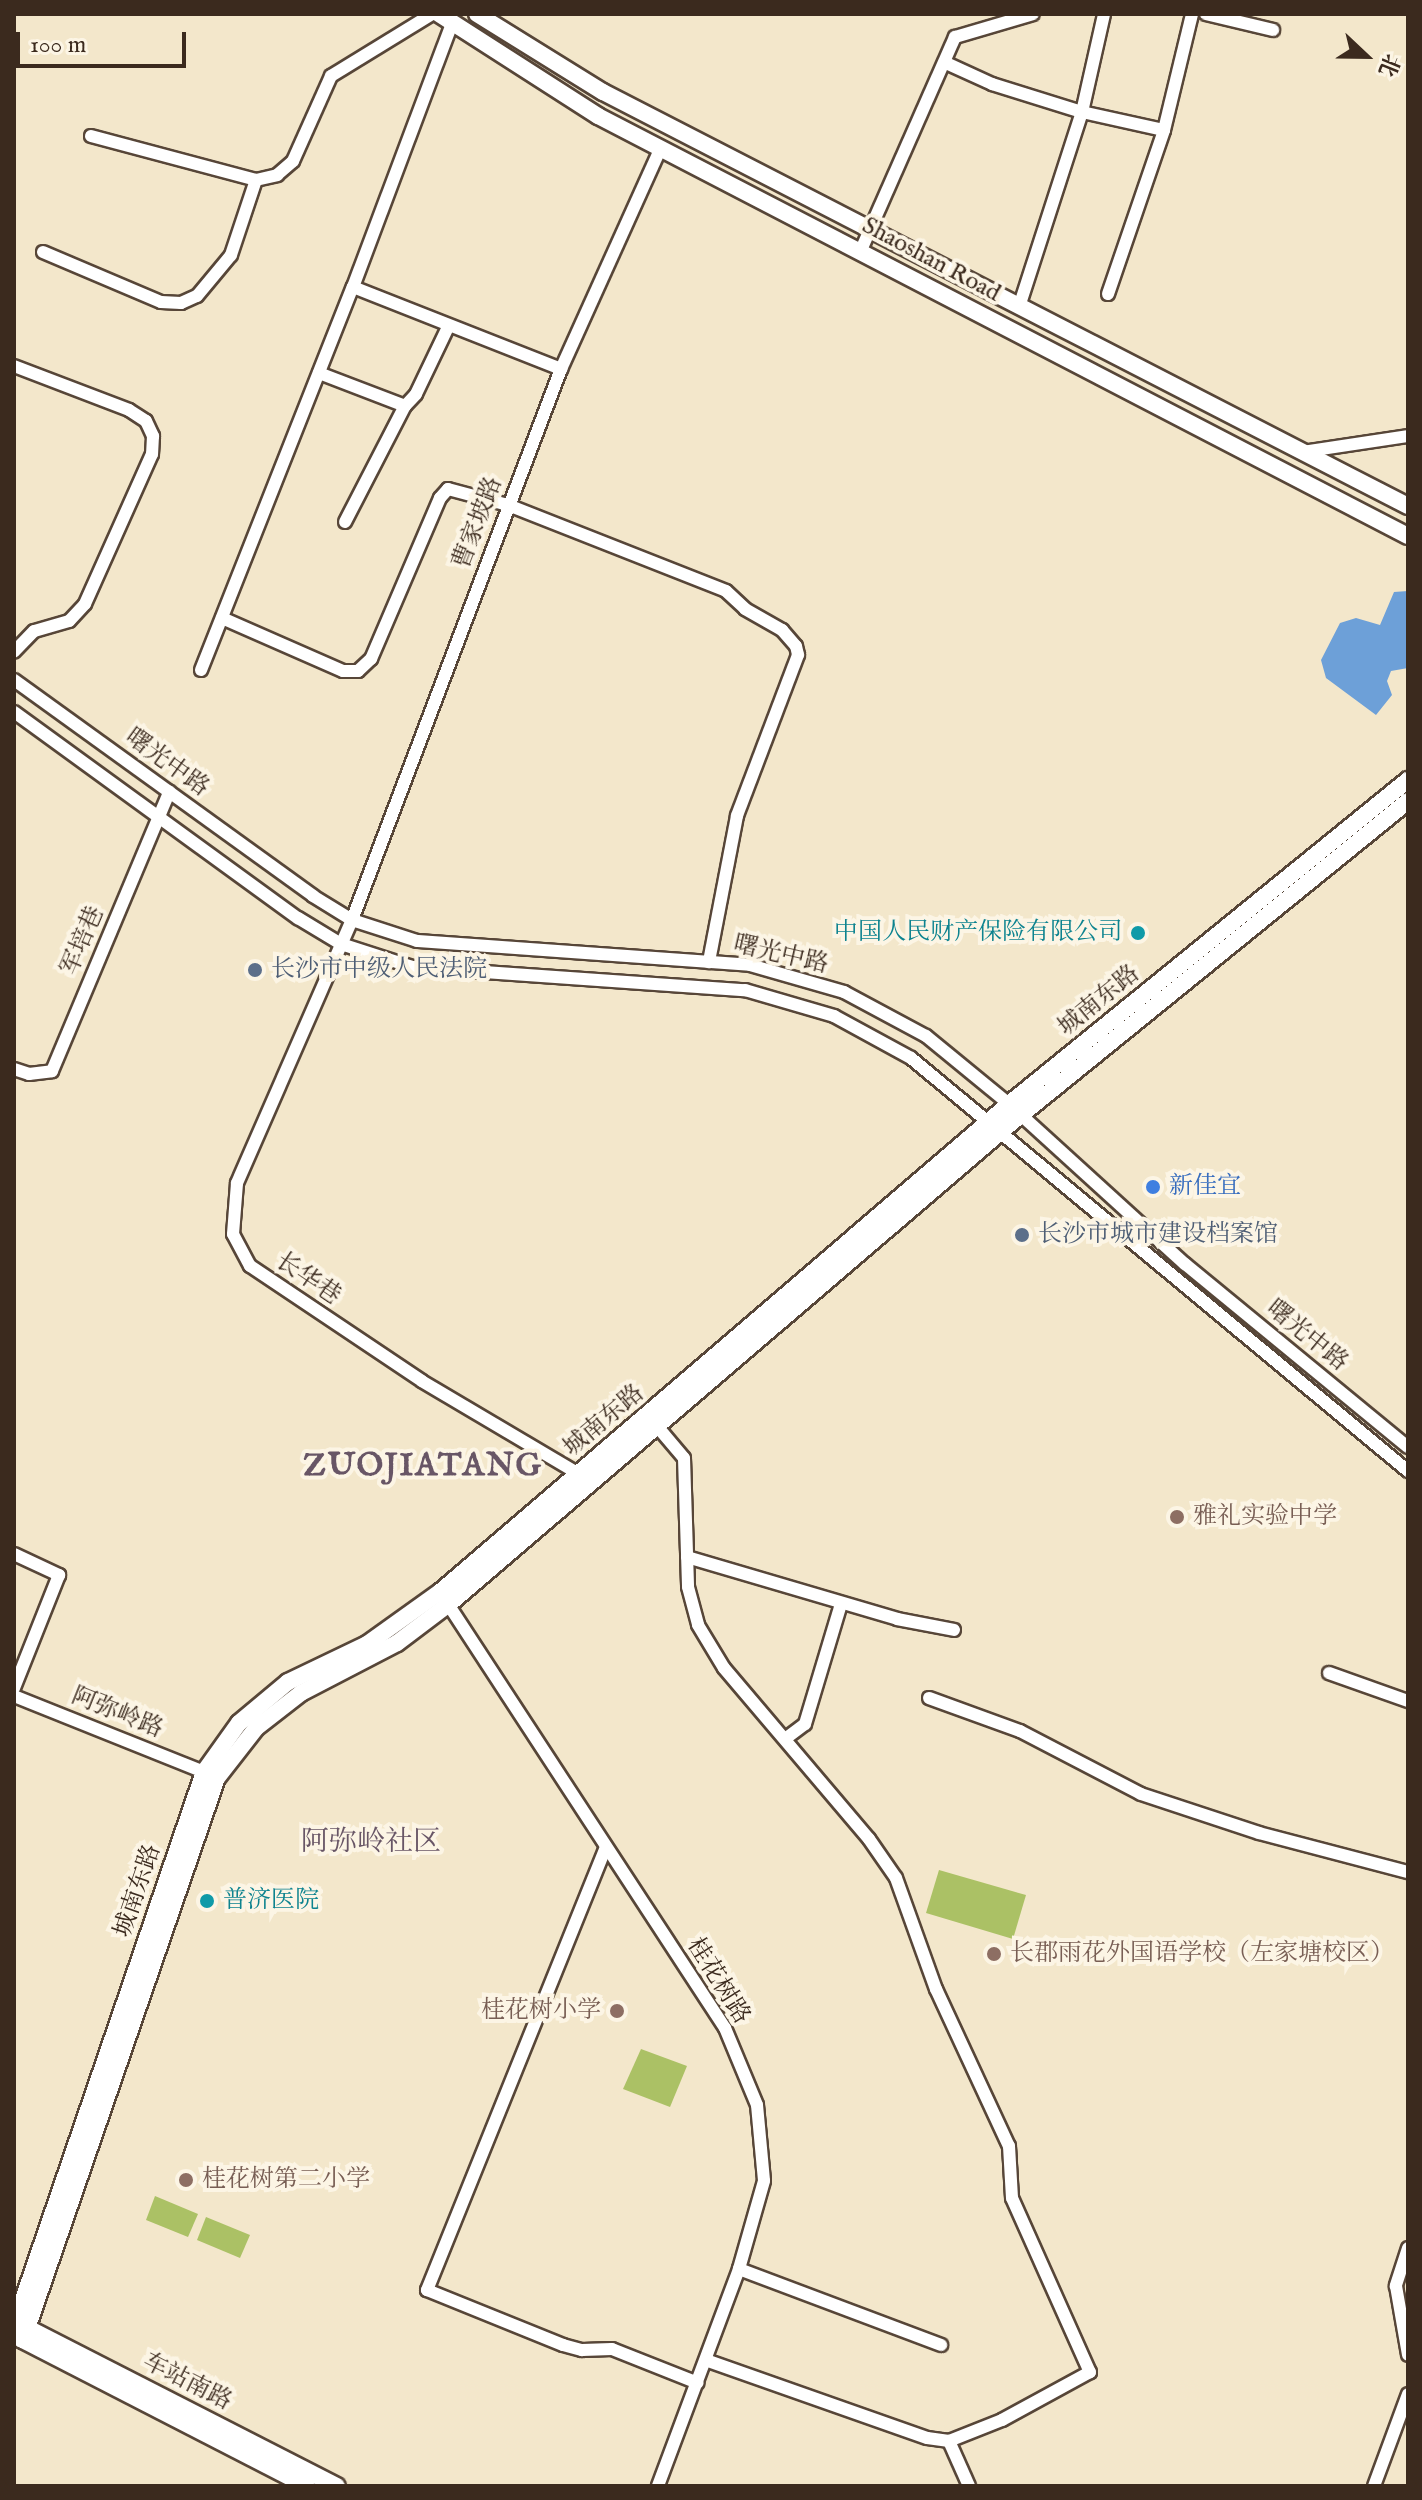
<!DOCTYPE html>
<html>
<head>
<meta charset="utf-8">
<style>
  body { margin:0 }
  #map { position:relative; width:1422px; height:2500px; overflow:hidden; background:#f3e7cb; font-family:"IM FELL English","Noto Serif SC",serif }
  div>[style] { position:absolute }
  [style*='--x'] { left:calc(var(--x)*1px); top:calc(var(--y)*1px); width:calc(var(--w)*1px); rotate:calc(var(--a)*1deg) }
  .green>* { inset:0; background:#abc165 }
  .water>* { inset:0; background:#6da0d8 }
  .roads { filter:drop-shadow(2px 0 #574638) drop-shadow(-2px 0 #574638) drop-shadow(0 2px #574638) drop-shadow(0 -2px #574638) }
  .minor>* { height:12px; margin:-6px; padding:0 6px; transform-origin:6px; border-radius:6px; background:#fff }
  .major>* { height:16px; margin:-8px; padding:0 8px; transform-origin:8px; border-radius:8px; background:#fff }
  .dots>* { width:22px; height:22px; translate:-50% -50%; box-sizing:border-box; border:4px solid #fcf5e5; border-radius:50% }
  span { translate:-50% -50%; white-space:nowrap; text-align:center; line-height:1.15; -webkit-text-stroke:8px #fcf5e5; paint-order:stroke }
  .street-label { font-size:24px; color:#3b2a1e }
  .culture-label { font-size:24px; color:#0d838f }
  .right { translate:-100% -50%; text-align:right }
  .left { translate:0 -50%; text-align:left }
  .service-label { font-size:24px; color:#4e5e75 }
  .shop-label { font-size:24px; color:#366cbe }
  .education-label { font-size:24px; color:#785e54 }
  .quarter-label { font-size:28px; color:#685666 }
  .district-label { font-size:32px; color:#685666; font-weight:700; letter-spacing:2px }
  .frame { position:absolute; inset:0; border:16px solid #3b2a1e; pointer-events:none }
  .north { position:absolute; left:1326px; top:16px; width:80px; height:80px; -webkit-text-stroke:6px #fcf5e5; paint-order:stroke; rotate:112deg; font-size:22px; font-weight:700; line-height:32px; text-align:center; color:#3b2a1e }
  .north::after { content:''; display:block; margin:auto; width:28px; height:36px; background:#3b2a1e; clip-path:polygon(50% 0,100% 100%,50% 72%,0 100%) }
  .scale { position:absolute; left:16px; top:32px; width:170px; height:36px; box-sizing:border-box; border:4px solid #3b2a1e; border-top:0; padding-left:10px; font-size:24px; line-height:28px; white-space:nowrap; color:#3b2a1e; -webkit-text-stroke:6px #fcf5e5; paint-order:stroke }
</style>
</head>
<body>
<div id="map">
  <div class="green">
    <i style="clip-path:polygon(939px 1870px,1026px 1895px,1013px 1939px,926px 1913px)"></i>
    <i style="clip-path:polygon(641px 2049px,687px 2066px,670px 2107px,623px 2089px)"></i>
    <i style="clip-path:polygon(155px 2196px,198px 2214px,188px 2237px,146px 2220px)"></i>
    <i style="clip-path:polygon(206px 2217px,250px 2235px,240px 2258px,197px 2240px)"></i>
  </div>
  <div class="water">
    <i style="clip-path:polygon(1408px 591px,1408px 668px,1391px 671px,1387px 681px,1392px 695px,1376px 715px,1326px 678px,1321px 660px,1340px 623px,1356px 618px,1380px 625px,1394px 592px)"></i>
  </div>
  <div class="roads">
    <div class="minor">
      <i style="--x:1206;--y:14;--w:69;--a:13.4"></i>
      <i style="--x:946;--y:63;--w:51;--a:24.5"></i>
      <i style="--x:992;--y:84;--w:94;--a:17.3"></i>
      <i style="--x:1082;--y:112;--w:84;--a:12.4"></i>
      <i style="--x:91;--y:136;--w:171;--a:14.9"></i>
      <i style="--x:256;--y:180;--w:22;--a:-13"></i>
      <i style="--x:277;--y:175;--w:21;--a:-41"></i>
      <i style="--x:293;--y:161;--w:93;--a:-65.9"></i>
      <i style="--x:331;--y:76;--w:119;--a:-31.5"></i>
      <i style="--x:861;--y:250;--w:233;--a:-66.2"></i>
      <i style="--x:955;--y:37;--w:81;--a:-16.4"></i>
      <i style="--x:43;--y:252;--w:128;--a:23"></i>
      <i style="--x:161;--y:302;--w:20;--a:3"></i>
      <i style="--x:181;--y:303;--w:17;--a:-24"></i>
      <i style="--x:197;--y:296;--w:53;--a:-50.3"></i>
      <i style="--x:231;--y:255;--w:79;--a:-71.6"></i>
      <i style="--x:353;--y:287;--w:224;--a:21.5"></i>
      <i style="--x:1108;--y:294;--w:173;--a:-71.1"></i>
      <i style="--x:1164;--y:130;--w:119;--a:-76.4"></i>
      <i style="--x:1019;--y:307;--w:205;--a:-72.1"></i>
      <i style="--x:1082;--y:112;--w:100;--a:-77.3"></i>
      <i style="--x:14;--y:366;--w:123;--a:20.9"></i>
      <i style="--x:129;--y:410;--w:20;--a:33"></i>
      <i style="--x:146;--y:421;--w:17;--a:65"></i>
      <i style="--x:153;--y:436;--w:18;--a:93"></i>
      <i style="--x:152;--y:454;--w:164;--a:114.1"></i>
      <i style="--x:85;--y:604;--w:23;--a:133"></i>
      <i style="--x:69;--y:621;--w:36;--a:164"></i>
      <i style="--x:34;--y:631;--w:29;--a:134"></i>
      <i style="--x:319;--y:373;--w:92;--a:21"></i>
      <i style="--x:1302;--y:452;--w:107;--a:-8.6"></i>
      <i style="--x:345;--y:522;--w:131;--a:-62.7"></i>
      <i style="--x:405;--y:406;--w:16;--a:-47"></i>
      <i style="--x:416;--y:394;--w:76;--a:-64.4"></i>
      <i style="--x:222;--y:618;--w:132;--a:23.7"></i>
      <i style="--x:343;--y:671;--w:15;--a:0"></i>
      <i style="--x:358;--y:671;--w:18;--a:-43"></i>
      <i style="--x:371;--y:659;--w:175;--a:-66.8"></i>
      <i style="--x:440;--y:498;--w:12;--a:-48"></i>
      <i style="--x:448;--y:489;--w:62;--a:14.9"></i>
      <i style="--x:508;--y:505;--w:234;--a:21.5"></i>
      <i style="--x:726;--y:591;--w:26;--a:43"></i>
      <i style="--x:745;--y:609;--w:43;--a:29.6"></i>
      <i style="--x:782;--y:630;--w:21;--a:49"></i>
      <i style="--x:796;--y:646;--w:9;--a:77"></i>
      <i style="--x:798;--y:655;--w:172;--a:110.8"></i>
      <i style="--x:737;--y:816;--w:149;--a:100.9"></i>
      <i style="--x:201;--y:670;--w:412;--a:-68.4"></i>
      <i style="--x:353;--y:287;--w:282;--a:-69.4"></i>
      <i style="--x:14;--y:680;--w:369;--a:35.8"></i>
      <i style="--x:313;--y:896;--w:46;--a:31.6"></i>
      <i style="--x:352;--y:920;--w:68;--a:17.9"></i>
      <i style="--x:417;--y:941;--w:334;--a:4.1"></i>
      <i style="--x:750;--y:965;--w:98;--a:16"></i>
      <i style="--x:844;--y:992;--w:93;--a:28.2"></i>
      <i style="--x:926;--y:1036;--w:107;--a:39.3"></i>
      <i style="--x:1009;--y:1104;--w:238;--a:42.3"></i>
      <i style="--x:1185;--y:1264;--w:288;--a:39.4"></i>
      <i style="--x:14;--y:712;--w:351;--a:36"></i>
      <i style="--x:298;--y:918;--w:50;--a:31.2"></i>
      <i style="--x:341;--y:944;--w:75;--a:17.9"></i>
      <i style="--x:412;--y:967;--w:334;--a:4"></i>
      <i style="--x:745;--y:990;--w:93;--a:16.3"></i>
      <i style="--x:834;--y:1016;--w:88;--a:28.6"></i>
      <i style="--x:911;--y:1058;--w:646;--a:39.73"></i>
      <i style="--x:14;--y:1069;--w:16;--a:18"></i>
      <i style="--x:29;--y:1074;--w:23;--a:-7"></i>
      <i style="--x:52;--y:1071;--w:303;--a:-67.2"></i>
      <i style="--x:656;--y:1425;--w:43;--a:49.7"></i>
      <i style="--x:684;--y:1458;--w:129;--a:88.2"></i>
      <i style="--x:688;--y:1587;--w:39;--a:75"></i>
      <i style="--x:698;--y:1625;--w:50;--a:58.8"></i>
      <i style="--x:724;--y:1668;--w:224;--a:49.7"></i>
      <i style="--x:869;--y:1839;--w:47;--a:55.3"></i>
      <i style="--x:896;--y:1878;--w:118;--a:70.2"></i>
      <i style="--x:936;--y:1989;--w:173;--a:65.1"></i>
      <i style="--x:1009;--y:2146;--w:52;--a:86.7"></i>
      <i style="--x:1012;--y:2198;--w:191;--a:65.9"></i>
      <i style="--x:1090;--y:2372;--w:100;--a:151.4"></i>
      <i style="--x:1002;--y:2420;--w:57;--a:158.4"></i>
      <i style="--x:949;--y:2441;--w:22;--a:-172"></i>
      <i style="--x:927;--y:2438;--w:234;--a:-160.6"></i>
      <i style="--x:579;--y:1474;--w:182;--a:-149.4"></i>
      <i style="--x:422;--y:1381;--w:207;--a:-146.2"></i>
      <i style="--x:250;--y:1266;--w:36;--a:-118"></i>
      <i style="--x:233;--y:1234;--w:51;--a:-85.5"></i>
      <i style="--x:237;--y:1183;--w:287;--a:-66.4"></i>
      <i style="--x:352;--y:920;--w:589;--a:-69.23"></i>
      <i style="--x:561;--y:369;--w:243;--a:-65.7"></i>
      <i style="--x:14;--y:1554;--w:50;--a:25"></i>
      <i style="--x:59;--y:1575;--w:122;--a:111.7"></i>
      <i style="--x:687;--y:1557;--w:219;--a:16.4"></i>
      <i style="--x:897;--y:1619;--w:58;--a:10.9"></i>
      <i style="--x:444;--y:1598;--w:514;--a:56.84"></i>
      <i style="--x:725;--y:2028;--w:83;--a:67.4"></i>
      <i style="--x:757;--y:2105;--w:76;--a:84.7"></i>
      <i style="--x:764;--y:2181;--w:91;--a:105.9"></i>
      <i style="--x:739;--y:2269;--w:232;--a:110.5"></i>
      <i style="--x:1329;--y:1673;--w:84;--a:19.5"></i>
      <i style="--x:14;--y:1696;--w:205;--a:21.8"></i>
      <i style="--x:929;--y:1698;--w:97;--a:19.9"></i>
      <i style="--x:1020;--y:1731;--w:136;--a:27.5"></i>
      <i style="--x:1141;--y:1794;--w:124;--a:18.3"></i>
      <i style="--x:1259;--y:1833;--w:154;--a:14.7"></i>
      <i style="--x:785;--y:1739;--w:25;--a:-37"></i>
      <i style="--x:805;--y:1724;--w:125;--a:-73.3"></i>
      <i style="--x:606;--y:1847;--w:478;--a:112"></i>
      <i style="--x:427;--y:2290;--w:147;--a:22"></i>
      <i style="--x:563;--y:2345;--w:20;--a:15"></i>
      <i style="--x:582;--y:2350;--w:30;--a:-2"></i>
      <i style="--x:612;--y:2349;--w:92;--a:21.6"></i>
      <i style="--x:1408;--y:2248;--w:40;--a:108"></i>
      <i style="--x:1396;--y:2286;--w:70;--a:80.1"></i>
      <i style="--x:739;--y:2269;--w:216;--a:20.6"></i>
      <i style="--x:949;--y:2441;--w:49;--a:66"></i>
      <i style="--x:1374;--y:2486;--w:98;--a:-69.7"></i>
    </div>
    <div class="major">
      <i style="--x:439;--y:14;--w:189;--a:32.7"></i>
      <i style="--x:598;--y:116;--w:912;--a:27.41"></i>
      <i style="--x:477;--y:14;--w:148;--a:31.8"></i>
      <i style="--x:603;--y:92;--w:905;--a:27.22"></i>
      <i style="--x:18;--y:2323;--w:358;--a:27.1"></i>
      <i style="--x:14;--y:2326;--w:586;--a:-71.07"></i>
      <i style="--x:204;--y:1772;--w:60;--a:-54.5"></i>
      <i style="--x:239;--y:1723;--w:64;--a:-39.9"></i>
      <i style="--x:288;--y:1682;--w:88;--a:-25.7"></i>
      <i style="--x:367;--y:1644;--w:90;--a:-35.5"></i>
      <i style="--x:440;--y:1592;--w:750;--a:-40.62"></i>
      <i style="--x:1009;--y:1104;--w:514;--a:-39.08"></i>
      <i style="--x:15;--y:2336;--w:328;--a:27.2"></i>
      <i style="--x:23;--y:2340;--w:595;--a:-70.96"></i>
      <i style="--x:217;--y:1778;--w:63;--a:-52"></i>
      <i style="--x:256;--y:1728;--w:57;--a:-37.9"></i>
      <i style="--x:301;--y:1693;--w:108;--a:-27.5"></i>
      <i style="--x:397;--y:1643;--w:65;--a:-36.9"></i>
      <i style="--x:449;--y:1604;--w:740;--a:-40.56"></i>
      <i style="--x:1011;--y:1123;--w:511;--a:-39.04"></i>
    </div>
  </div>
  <div class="dots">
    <i style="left:1138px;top:933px;background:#0f9aa8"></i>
    <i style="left:255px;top:970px;background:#5c6f8a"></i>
    <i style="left:1153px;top:1187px;background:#3f7fe0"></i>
    <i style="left:1022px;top:1235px;background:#5c6f8a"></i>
    <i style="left:1177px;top:1517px;background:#8d6e63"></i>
    <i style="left:207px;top:1901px;background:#0f9aa8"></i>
    <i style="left:994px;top:1954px;background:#8d6e63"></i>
    <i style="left:617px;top:2011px;background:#8d6e63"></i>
    <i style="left:186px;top:2180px;background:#8d6e63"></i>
  </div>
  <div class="street-label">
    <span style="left:931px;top:260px;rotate:28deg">Shaoshan Road</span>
    <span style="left:478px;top:523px;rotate:-69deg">曹家坡路</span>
    <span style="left:167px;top:763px;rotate:36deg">曙光中路</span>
    <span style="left:83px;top:941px;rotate:-67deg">军培巷</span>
    <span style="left:781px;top:955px;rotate:13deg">曙光中路</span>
    <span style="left:1099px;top:1001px;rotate:-39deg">城南东路</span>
    <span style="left:308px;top:1279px;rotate:34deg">长华巷</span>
    <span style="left:1307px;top:1336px;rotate:39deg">曙光中路</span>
    <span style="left:604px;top:1421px;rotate:-40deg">城南东路</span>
    <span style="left:117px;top:1713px;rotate:22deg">阿弥岭路</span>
    <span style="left:138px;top:1891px;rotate:-71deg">城南东路</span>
    <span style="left:718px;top:1981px;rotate:58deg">桂花树路</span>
    <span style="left:187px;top:2382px;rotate:27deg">车站南路</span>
  </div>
  <div class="culture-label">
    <span class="right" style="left:1122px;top:933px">中国人民财产保险有限公司</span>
    <span class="left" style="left:223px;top:1901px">普济医院</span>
  </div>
  <div class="service-label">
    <span class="left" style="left:271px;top:970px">长沙市中级人民法院</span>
    <span class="left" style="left:1038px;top:1235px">长沙市城市建设档案馆</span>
  </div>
  <div class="shop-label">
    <span class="left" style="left:1169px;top:1187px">新佳宜</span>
  </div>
  <div class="education-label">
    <span class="left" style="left:1193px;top:1517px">雅礼实验中学</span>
    <span class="left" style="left:1010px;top:1954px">长郡雨花外国语学校（左家塘校区）</span>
    <span class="right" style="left:601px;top:2011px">桂花树小学</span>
    <span class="left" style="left:202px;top:2180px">桂花树第二小学</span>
  </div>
  <div class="quarter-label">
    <span style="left:371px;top:1843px">阿弥岭社区</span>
  </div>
  <div class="district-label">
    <span style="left:423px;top:1467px">ZUOJIATANG</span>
  </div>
  <div class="frame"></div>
  <div class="north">北</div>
  <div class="scale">100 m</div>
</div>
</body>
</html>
